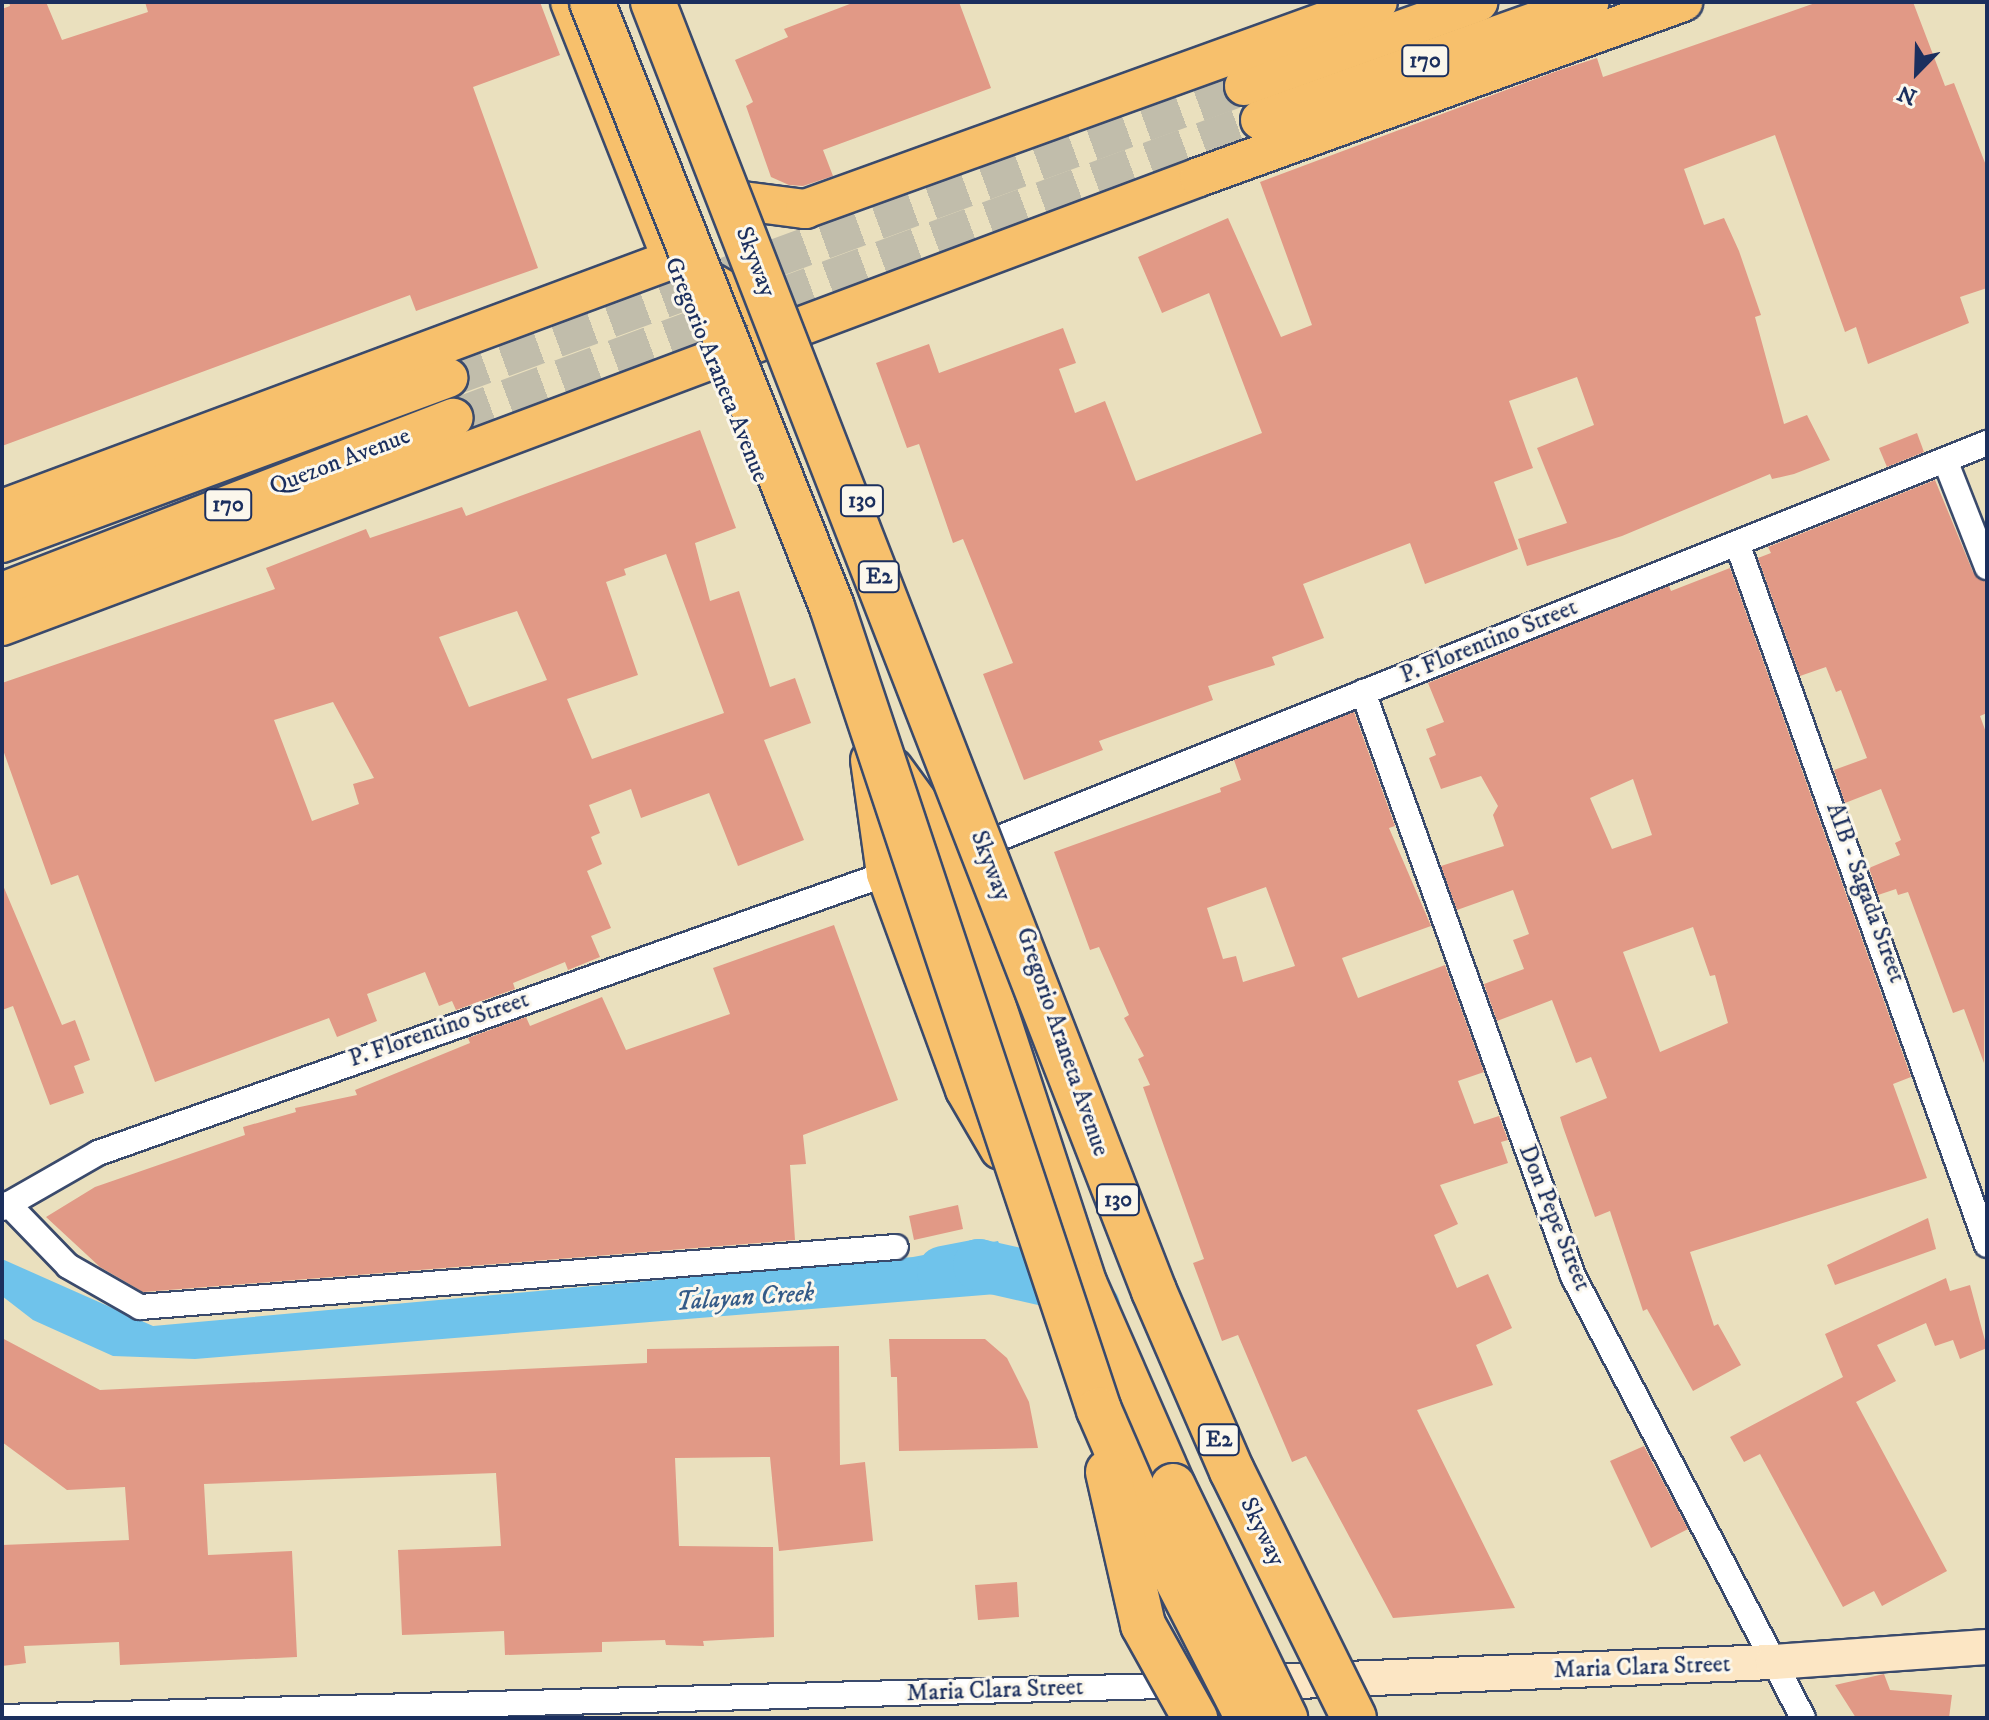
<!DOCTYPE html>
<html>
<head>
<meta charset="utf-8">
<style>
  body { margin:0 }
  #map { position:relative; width:1989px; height:1720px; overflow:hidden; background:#eae0be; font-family:"IM FELL DW Pica",serif }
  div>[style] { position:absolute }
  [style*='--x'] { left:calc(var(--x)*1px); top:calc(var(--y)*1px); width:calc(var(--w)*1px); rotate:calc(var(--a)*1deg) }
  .water>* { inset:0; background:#6fc3eb }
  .river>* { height:52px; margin:-26px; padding:0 26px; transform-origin:26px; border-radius:26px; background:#6fc3eb }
  .building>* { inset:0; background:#e19986 }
  .primary-tunnel>* { height:38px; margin-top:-19px; transform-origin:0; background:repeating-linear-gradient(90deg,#c1bdab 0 38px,transparent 0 57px) }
  .roads { filter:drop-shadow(2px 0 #3a4a6c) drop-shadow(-2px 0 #3a4a6c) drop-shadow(0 2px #3a4a6c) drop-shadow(0 -2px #3a4a6c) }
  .street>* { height:24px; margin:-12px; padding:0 12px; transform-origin:12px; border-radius:12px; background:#fff }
  .secondary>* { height:34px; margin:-17px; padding:0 17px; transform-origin:17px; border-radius:17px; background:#fce6c4 }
  .primary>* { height:38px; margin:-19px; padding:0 19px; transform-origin:19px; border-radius:19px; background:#f7c06c }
  .highway>* { height:44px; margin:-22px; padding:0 22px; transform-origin:22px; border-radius:22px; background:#f7c06c }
  .bridges { filter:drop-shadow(2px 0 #3a4a6c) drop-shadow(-2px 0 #3a4a6c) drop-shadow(0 2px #3a4a6c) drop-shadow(0 -2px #3a4a6c) }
  .highway-bridge>* { height:44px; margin:-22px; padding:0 22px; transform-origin:22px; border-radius:22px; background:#f7c06c }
  span { translate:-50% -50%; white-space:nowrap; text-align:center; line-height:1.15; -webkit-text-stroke:6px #fbf7ec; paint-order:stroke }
  .shield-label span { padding:2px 6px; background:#fbf7ec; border:2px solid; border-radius:6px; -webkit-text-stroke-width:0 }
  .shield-label { font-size:22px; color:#1b2f5e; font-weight:700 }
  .street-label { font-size:24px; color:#1b2f5e }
  .water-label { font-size:26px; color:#345b88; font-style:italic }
  .frame { position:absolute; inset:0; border:4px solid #1b2f5e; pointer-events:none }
  .north { position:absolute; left:1877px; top:32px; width:80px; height:80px; -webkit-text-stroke:6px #fbf7ec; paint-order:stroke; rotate:203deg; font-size:22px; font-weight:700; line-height:32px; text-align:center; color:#1b2f5e }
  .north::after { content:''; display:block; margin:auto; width:28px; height:36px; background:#1b2f5e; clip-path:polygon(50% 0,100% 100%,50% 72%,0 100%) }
</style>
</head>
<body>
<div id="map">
  <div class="water">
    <i style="clip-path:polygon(998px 1241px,1020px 1292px,195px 1359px,113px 1356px,33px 1320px,2px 1296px,2px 1259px,153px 1326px,913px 1257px)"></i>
  </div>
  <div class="river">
    <i style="--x:943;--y:1272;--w:37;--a:-11"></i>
    <i style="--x:979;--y:1265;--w:90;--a:12.8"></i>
    <i style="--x:1067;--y:1285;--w:35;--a:39"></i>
  </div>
  <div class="building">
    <i style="clip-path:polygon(9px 2px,46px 2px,62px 40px,148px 12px,145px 2px,540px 2px,560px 55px,473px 87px,538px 268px,416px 311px,410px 295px,2px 446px,2px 9px,10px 6px)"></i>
    <i style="clip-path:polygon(855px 2px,959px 2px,991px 88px,823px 150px,833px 176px,803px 186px,789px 185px,771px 177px,746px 106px,753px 102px,735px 60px,788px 37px,784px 29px)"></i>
    <i style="clip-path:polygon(1818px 2px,1913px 2px,1945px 86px,1954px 83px,1987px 168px,1987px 288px,1960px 297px,1969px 323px,1868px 364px,1856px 327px,1845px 332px,1775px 135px,1684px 169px,1704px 225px,1724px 218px,1739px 251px,1761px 315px,1755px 317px,1784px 424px,1807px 415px,1830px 460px,1794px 474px,1772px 479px,1770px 474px,1622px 536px,1527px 566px,1518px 539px,1567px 523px,1537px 448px,1594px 425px,1577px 377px,1509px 401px,1533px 468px,1494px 482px,1518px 549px,1425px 584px,1410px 543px,1303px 584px,1324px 638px,1272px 657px,1275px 665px,1208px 686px,1213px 700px,1099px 741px,1103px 750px,1024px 780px,983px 674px,1013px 663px,963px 539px,953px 543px,919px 444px,907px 448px,876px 363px,929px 344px,939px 373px,1063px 328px,1076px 363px,1059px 369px,1075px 413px,1105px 401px,1136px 481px,1262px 433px,1209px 293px,1162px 313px,1138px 257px,1228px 218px,1281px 337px,1312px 325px,1260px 182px,1557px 71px,1597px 58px,1603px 77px)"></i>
    <i style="clip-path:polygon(evenodd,700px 430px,736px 528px,695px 543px,710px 601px,739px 591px,770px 687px,795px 678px,811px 723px,764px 740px,804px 840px,738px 866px,709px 793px,641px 818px,631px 789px,589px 805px,600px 833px,591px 837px,602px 864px,587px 871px,611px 928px,591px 936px,600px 957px,568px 970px,565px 962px,513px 983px,515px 989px,456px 1010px,452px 1001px,439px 1006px,425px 972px,367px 994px,377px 1021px,337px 1037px,329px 1018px,155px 1082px,78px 875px,51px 885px,2px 747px,2px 683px,275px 589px,266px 568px,366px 529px,370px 538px,462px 507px,466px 516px,700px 430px,666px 554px,724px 713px,592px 759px,567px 699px,638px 675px,606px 582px,626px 575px,624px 569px,666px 554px,700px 430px,517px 611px,547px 680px,469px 707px,439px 637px,517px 611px,700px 430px,333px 702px,374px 778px,353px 784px,359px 804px,312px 821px,274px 720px,333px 702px)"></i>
    <i style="clip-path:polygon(1917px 433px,1924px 452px,1887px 467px,1879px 448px)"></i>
    <i style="clip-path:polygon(1935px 480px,1973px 572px,1987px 582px,1987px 713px,1980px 716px,1987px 735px,1984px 1063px,1964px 1009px,1953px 1013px,1908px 892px,1898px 895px,1896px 889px,1878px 895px,1869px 868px,1900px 855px,1895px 843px,1901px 840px,1881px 789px,1845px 803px,1834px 770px,1867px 758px,1841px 690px,1836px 692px,1826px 667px,1800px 676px,1758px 558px,1771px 553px,1768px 547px)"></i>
    <i style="clip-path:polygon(evenodd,1730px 568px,1911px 1077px,1893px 1084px,1927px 1178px,1690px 1252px,1714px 1326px,1718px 1324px,1741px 1365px,1693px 1391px,1647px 1309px,1643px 1311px,1610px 1211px,1595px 1217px,1563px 1127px,1560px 1117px,1607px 1098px,1591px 1057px,1576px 1063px,1552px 1000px,1497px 1021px,1484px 984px,1524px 969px,1513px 940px,1529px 934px,1513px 890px,1457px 910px,1441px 866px,1504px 846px,1493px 815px,1498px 806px,1481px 776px,1441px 789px,1429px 758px,1436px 755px,1426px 729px,1444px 722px,1428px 683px,1669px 586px,1671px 591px,1730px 568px,1633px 779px,1652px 835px,1612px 849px,1590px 798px,1633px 779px,1730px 568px,1693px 927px,1710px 976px,1715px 975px,1728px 1023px,1660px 1052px,1623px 952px,1693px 927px)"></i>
    <i style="clip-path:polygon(evenodd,1354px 712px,1395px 826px,1389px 828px,1431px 926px,1342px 958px,1358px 998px,1445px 965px,1484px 1072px,1458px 1081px,1474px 1124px,1499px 1116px,1508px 1140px,1501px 1142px,1508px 1163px,1440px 1185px,1458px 1224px,1434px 1235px,1457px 1288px,1488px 1274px,1512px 1328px,1476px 1345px,1493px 1385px,1417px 1410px,1515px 1608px,1393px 1618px,1306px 1456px,1292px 1462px,1238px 1335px,1222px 1341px,1193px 1263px,1204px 1259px,1143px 1087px,1150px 1085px,1138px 1059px,1144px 1056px,1124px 1018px,1129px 1015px,1099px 947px,1090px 950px,1054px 852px,1221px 792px,1220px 788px,1241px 780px,1234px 760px,1354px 712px,1266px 887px,1295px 966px,1243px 982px,1236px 956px,1223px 959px,1207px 908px,1266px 887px)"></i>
    <i style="clip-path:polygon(2px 883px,62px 1025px,75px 1020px,90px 1060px,74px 1066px,84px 1093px,50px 1105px,13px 1006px,2px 1010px)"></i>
    <i style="clip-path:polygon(834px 925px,898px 1100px,803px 1135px,806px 1164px,790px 1165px,795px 1240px,143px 1292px,100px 1267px,46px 1217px,95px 1187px,245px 1135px,243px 1127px,296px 1112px,295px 1108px,357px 1095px,355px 1090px,470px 1043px,468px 1038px,526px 1017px,530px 1026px,602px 997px,626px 1050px,730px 1014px,713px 968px)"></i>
    <i style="clip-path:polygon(958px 1205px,963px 1229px,914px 1240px,909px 1216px)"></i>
    <i style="clip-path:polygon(1928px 1218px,1936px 1249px,1835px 1285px,1827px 1265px)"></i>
    <i style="clip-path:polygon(1946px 1278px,1950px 1291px,1970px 1285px,1987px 1348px,1960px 1359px,1953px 1340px,1935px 1346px,1926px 1323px,1877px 1345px,1896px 1381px,1856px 1402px,1947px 1571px,1882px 1606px,1874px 1591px,1843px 1607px,1760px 1454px,1744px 1462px,1730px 1437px,1843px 1377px,1825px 1334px)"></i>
    <i style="clip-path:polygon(2px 1338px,100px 1390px,647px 1363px,647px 1349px,839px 1346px,840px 1465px,865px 1462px,873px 1541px,779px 1551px,770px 1457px,675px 1458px,679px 1546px,773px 1547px,774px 1637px,703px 1641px,704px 1646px,666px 1645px,665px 1640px,602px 1642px,602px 1652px,505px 1655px,504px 1631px,402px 1635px,398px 1550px,501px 1546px,496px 1473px,204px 1484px,208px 1555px,292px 1551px,297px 1657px,120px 1665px,119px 1642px,24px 1646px,26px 1663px,2px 1666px,2px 1545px,129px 1540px,125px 1487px,67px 1490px,2px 1442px)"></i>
    <i style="clip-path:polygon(889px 1339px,985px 1339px,1007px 1358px,1029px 1402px,1038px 1448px,899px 1451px,897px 1377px,891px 1377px)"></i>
    <i style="clip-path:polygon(1644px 1446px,1688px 1529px,1651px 1548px,1610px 1461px)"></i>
    <i style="clip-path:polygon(1017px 1582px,1019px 1617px,978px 1620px,975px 1585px)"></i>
    <i style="clip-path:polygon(1884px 1674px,1890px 1690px,1952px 1695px,1949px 1718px,1856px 1718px,1835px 1685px)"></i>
  </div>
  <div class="primary-tunnel">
    <i style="--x:449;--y:378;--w:847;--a:-20.17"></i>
    <i style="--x:454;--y:418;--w:859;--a:-20.29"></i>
  </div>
  <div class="roads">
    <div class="street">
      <i style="--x:1945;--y:460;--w:115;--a:68.6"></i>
      <i style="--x:1737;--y:543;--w:745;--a:70.4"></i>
      <i style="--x:1363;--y:692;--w:621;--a:70.22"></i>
      <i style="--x:1573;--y:1276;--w:498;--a:62.5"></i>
      <i style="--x:992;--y:841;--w:1072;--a:-21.8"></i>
      <i style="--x:8;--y:1204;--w:86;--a:45.9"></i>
      <i style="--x:68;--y:1266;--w:83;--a:29.7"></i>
      <i style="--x:140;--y:1307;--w:758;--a:-4.54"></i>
      <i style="--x:2;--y:1208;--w:111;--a:-29.8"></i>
      <i style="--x:98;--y:1153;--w:836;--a:-19.5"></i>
      <i style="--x:2;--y:1717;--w:1233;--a:-1.53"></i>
    </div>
    <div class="secondary">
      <i style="--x:1247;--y:1683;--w:526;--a:-2.29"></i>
      <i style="--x:1773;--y:1662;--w:215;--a:-4"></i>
    </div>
    <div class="primary">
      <i style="--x:570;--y:2;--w:267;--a:68.4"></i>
      <i style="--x:1244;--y:86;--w:249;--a:-19.7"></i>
      <i style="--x:1260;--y:120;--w:350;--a:-19.7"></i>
      <i style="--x:743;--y:201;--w:63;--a:7.4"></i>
      <i style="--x:805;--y:209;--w:609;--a:-19.86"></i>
      <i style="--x:687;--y:268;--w:119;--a:30.2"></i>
      <i style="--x:2;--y:509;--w:716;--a:-20.43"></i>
      <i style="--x:2;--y:543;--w:476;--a:-20.3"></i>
      <i style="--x:2;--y:592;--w:484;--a:-21.1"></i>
      <i style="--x:2;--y:626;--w:1278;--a:-20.56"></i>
      <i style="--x:1199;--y:177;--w:515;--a:-19.88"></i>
      <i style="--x:870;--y:760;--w:115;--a:82"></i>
      <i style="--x:886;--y:874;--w:230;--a:69.9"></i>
      <i style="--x:965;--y:1090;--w:69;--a:59.7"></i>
    </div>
    <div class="highway">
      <i style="--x:891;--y:770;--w:78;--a:53.9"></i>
      <i style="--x:937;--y:833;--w:476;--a:71.9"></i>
      <i style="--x:1085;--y:1285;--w:219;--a:66.4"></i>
    </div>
  </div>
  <div class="bridges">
    <div class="highway-bridge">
      <i style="--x:592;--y:2;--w:651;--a:68.36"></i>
      <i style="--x:832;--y:607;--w:846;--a:71.61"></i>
      <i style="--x:1099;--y:1410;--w:123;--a:66.6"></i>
      <i style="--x:1148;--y:1523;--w:219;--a:62.9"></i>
      <i style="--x:653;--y:2;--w:1383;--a:68.76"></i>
      <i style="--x:1154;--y:1291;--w:196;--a:66.6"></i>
      <i style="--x:1232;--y:1471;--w:275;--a:63.7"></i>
      <i style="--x:1108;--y:1472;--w:157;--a:77.1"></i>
      <i style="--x:1143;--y:1625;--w:107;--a:60.8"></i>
      <i style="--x:1173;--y:1486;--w:258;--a:64.2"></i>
    </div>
  </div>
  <div class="shield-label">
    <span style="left:1425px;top:61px">170</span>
    <span style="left:862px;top:501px">130</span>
    <span style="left:228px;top:505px">170</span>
    <span style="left:879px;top:577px">E2</span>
    <span style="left:1118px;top:1200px">130</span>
    <span style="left:1219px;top:1440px">E2</span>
  </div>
  <div class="street-label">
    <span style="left:755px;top:262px;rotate:69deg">Skyway</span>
    <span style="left:716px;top:370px;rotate:68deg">Gregorio Araneta Avenue</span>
    <span style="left:340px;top:462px;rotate:-21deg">Quezon Avenue</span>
    <span style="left:1489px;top:642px;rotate:-22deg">P. Florentino Street</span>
    <span style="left:990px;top:866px;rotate:69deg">Skyway</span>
    <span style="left:1865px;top:893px;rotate:70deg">AIB - Sagada Street</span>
    <span style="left:439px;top:1030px;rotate:-19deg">P. Florentino Street</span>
    <span style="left:1062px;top:1042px;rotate:71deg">Gregorio Araneta Avenue</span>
    <span style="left:1554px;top:1218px;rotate:68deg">Don Pepe Street</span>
    <span style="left:1262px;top:1532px;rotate:64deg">Skyway</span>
    <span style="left:1642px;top:1668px;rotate:-2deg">Maria Clara Street</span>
    <span style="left:995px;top:1691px;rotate:-2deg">Maria Clara Street</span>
  </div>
  <div class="water-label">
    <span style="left:745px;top:1298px;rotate:-4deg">Talayan Creek</span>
  </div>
  <div class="frame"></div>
  <div class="north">N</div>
</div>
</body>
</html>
